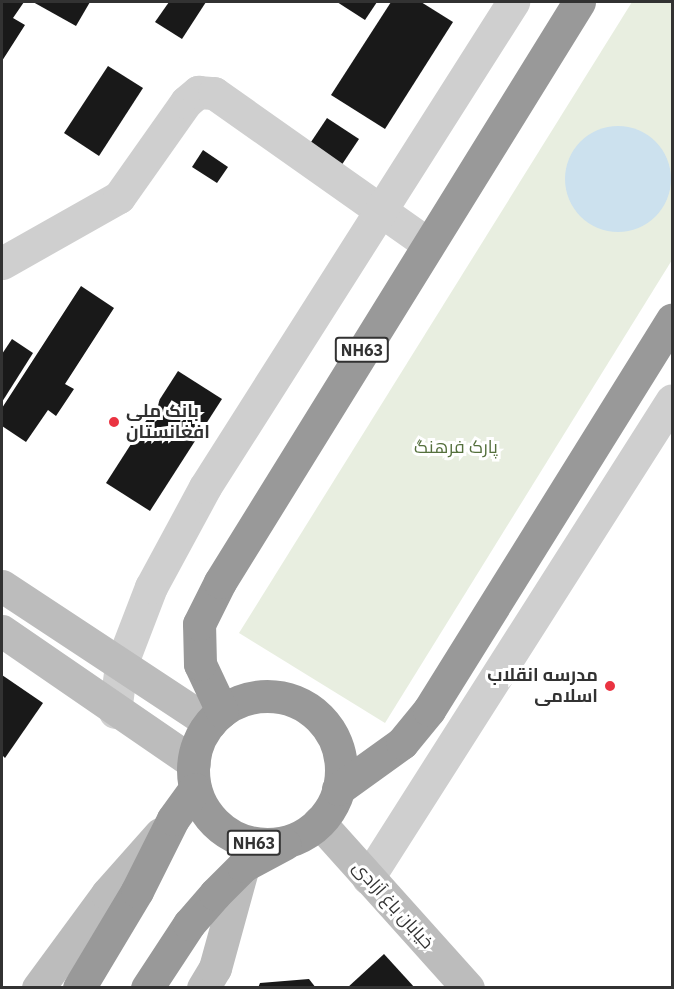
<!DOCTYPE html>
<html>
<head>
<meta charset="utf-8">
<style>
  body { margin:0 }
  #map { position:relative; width:674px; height:989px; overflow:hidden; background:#fff; font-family:"IBM Plex Sans",Cairo,sans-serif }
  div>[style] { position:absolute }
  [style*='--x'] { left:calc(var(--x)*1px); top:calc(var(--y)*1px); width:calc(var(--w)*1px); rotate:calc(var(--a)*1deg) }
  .green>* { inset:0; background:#e8eee0 }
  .water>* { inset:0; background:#cce1ee }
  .round { border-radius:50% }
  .building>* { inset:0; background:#191919 }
  .street>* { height:33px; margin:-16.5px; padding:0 16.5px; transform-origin:16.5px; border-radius:16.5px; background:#cfcfcf }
  .secondary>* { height:33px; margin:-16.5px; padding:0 16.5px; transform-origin:16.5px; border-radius:16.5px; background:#bcbcbc }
  .highway>* { height:33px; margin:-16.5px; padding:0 16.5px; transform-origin:16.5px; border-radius:16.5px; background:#999 }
  .highway>.ring { margin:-16.5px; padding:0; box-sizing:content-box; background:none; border:33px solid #999; border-radius:50% }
  .dots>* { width:16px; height:16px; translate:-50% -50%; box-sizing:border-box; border:3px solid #fff; border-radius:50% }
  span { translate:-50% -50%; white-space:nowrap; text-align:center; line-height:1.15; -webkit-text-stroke:6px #fff; paint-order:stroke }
  .shield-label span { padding:2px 4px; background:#fff; border:2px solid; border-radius:4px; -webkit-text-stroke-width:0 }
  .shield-label { font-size:16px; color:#323232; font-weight:700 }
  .poi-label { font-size:18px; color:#323232; font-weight:700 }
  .left { translate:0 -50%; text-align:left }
  .right { translate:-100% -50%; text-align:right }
  .park-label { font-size:18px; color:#55703d }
  .street-label { font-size:18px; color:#323232 }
  .frame { position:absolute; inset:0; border:3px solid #323232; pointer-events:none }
</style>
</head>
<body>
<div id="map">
  <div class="green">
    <i style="clip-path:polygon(632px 2px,672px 2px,672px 260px,385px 723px,239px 633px)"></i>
  </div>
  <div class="water">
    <i class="round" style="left:565px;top:126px;width:106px;height:106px"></i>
  </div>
  <div class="building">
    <i style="clip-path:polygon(2px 2px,24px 2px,13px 18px,25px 25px,2px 61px)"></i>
    <i style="clip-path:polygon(33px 2px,90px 2px,76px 26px)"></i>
    <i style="clip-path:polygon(169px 2px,206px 2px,182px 39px,155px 22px)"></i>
    <i style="clip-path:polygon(337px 2px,377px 2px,365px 20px)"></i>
    <i style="clip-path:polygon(391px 2px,421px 2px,453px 22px,385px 129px,331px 95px)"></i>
    <i style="clip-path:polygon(108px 66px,143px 88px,99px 156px,64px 133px)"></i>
    <i style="clip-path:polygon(327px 118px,359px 139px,339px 169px,307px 148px)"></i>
    <i style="clip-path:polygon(203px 150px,228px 167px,217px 183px,192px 167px)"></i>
    <i style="clip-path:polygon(81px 286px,114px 308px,65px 384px,74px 389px,56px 416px,48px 410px,26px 442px,2px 426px,2px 408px)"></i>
    <i style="clip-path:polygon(12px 339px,33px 353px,2px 402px,2px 354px)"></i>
    <i style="clip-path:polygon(178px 371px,222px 399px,150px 511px,106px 483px)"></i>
    <i style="clip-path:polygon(2px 675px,43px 703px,5px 758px,2px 755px)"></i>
    <i style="clip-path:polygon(384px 954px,415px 988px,347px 988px)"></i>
    <i style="clip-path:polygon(309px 979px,316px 988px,258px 988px,260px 983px)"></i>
  </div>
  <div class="street">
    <i style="--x:2;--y:263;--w:134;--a:-29.4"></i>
    <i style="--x:119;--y:197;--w:116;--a:-54.8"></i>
    <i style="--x:186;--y:102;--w:16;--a:-40"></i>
    <i style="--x:198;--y:92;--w:16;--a:4"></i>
    <i style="--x:214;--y:93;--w:261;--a:35.2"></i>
    <i style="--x:115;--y:712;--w:47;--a:-82.7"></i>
    <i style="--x:121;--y:665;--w:84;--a:-69"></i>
    <i style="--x:151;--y:587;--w:114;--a:-61.6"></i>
    <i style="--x:205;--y:487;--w:575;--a:-57.58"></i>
    <i style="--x:368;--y:878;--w:566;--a:-57.54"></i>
  </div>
  <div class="secondary">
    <i style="--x:2;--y:586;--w:249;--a:33.4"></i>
    <i style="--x:2;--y:631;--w:233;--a:34.5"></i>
    <i style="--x:319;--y:822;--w:223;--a:48.1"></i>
    <i style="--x:38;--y:988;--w:117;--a:-53.7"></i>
    <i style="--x:107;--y:894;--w:80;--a:-48.5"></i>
    <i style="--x:203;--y:988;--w:23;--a:-59"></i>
    <i style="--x:215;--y:968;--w:106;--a:-74.6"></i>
  </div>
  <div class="highway">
    <i class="ring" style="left:193px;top:696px;width:115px;height:115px"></i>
    <i style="--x:222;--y:711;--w:52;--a:-115.1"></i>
    <i style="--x:200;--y:664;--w:40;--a:-91.4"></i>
    <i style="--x:199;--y:624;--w:47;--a:-63.4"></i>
    <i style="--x:220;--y:582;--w:682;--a:-58.24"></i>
    <i style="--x:338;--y:789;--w:79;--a:-35.7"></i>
    <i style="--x:402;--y:743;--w:43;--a:-50.7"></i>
    <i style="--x:429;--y:710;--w:460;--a:-58.1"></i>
    <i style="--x:79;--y:988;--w:113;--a:-59.1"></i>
    <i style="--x:137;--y:891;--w:80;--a:-63.4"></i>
    <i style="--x:173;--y:819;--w:37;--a:-54"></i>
    <i style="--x:147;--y:988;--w:77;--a:-56.7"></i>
    <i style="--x:189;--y:924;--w:40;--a:-49"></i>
    <i style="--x:215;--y:894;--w:40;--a:-45"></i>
    <i style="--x:243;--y:866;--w:47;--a:-28.2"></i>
  </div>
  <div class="dots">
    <i style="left:114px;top:422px;background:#ea3341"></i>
    <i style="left:610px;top:686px;background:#ea3341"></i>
  </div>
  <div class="shield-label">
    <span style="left:362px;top:350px">NH63</span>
    <span style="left:254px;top:843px">NH63</span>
  </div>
  <div class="poi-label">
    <span class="left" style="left:126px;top:422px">بانک ملی<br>افغانستان</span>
    <span class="right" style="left:598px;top:686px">مدرسه انقلاب<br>اسلامی</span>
  </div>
  <div class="park-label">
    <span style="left:456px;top:447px">پارک فرهنگ</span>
  </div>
  <div class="street-label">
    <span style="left:393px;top:905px;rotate:48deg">خیابان باغ آزادی</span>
  </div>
  <div class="frame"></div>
</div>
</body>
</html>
